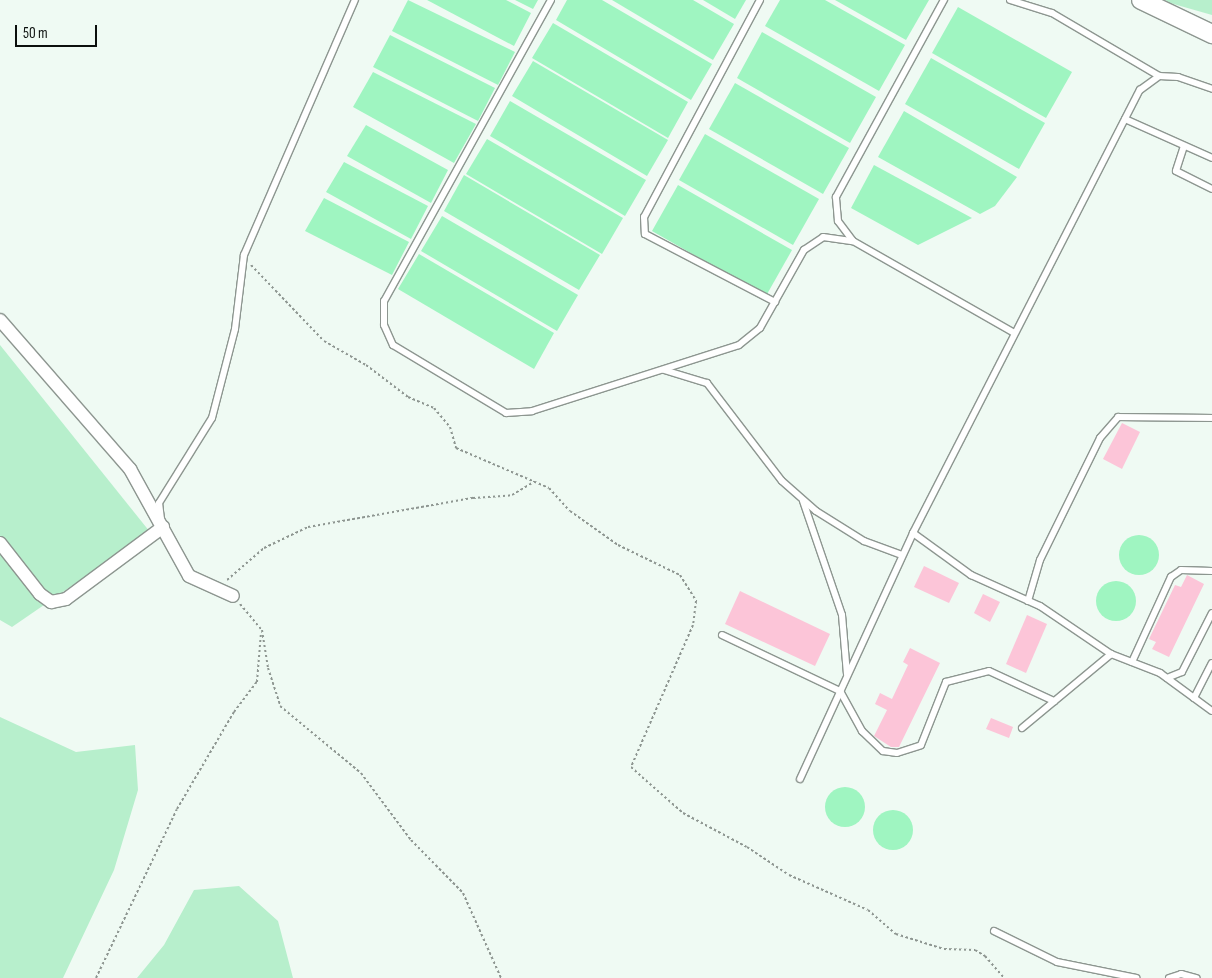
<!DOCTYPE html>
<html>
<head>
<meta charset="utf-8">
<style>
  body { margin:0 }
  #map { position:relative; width:1212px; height:978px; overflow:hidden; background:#effaf3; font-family:"Sofia Sans Condensed",sans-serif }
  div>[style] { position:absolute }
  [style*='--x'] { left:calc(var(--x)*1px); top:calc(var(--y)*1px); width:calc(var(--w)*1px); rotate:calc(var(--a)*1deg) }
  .green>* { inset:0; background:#b7efcc }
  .water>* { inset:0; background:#9ff5c1 }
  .round { border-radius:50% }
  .building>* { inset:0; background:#fcc5d8 }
  .path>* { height:2px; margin-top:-1px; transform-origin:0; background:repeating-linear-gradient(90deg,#8e9691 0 2.5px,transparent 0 5px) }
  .roads { filter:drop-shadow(1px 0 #8d9690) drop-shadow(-1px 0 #8d9690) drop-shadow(0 1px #8d9690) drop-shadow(0 -1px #8d9690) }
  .lane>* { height:6px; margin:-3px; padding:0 3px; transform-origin:3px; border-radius:3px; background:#fff }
  .street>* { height:12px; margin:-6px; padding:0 6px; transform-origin:6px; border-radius:6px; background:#fff }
  .secondary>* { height:18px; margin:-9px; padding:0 9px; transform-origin:9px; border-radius:9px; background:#fff }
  span { translate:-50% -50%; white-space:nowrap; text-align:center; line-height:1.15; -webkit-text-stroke:4px #effaf3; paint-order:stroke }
  .scale { position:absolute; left:15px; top:25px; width:82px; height:22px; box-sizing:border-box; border:2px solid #0b0f0d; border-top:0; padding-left:6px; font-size:15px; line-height:18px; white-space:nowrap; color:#0b0f0d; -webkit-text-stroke:4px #effaf3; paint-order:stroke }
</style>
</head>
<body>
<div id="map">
  <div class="green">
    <i style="clip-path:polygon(1165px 0,1212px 0,1212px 15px,1170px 3px)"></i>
    <i style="clip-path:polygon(0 345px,150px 532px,12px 627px,0 620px)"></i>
    <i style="clip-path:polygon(0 717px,76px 752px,135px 745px,138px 790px,114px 870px,63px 978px,0 978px)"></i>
    <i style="clip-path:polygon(239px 886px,278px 921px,293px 978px,137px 978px,164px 945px,194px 890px)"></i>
  </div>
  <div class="water">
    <i style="clip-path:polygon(408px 0,515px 52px,498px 85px,392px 31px)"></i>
    <i style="clip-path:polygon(427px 0,506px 0,531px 13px,514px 46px)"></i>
    <i style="clip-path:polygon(515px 0,538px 0,533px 9px)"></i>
    <i style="clip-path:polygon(567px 0,602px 0,712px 64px,691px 100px,556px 20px)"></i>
    <i style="clip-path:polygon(612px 0,693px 0,734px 24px,713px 60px)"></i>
    <i style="clip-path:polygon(703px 0,746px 0,735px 19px)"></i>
    <i style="clip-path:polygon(780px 0,825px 0,905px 45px,879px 91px,765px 26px)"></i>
    <i style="clip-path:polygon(835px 0,929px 0,906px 40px)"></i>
    <i style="clip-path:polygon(958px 7px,1072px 72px,1046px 118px,932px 53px)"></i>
    <i style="clip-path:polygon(553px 23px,688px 102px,668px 138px,532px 58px)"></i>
    <i style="clip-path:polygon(762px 32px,876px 97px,850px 143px,737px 78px)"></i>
    <i style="clip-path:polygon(390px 35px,495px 88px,478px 121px,373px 67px)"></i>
    <i style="clip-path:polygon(931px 58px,1045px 123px,1019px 169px,905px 104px)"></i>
    <i style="clip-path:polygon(533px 61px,668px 140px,647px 176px,512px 96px)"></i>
    <i style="clip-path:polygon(373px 72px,476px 124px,454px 163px,353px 107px)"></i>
    <i style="clip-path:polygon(735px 83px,849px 148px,823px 194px,709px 129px)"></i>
    <i style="clip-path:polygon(510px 101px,646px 180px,625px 216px,490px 136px)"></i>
    <i style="clip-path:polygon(904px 111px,1017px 177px,995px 206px,980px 214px,878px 157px)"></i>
    <i style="clip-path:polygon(366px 125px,448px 170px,431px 203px,347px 156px)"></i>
    <i style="clip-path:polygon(705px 134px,819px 199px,793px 245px,679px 180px)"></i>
    <i style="clip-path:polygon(487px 139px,623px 218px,602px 254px,466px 174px)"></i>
    <i style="clip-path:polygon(344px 162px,428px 206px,411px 239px,326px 192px)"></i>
    <i style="clip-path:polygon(874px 165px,972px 218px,918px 245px,851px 208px)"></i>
    <i style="clip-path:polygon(464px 175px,600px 255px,579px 290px,444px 211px)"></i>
    <i style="clip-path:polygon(678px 185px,792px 250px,766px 296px,652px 231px)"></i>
    <i style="clip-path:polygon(324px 198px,409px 242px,392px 275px,305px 231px)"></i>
    <i style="clip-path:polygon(442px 216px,578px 295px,557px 331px,421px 251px)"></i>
    <i style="clip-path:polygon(419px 254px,554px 333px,534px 369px,398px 289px)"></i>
    <i class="round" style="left:1119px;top:535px;width:40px;height:40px"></i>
    <i class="round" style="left:1096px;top:581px;width:40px;height:40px"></i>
    <i class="round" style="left:825px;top:787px;width:40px;height:40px"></i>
    <i class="round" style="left:873px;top:810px;width:40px;height:40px"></i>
  </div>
  <div class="building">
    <i style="clip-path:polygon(1122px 423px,1140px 432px,1122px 469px,1103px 459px)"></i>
    <i style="clip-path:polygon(924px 566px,959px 583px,949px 603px,914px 587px)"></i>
    <i style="clip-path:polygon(1187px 575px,1204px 584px,1169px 657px,1152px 649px,1156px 642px,1149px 639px,1175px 585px,1181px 587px)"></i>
    <i style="clip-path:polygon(740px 591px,830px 634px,815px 666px,725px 624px)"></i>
    <i style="clip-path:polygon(983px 594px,1000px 602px,990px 622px,974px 613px)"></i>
    <i style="clip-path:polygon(1027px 615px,1047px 624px,1026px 673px,1006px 664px)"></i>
    <i style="clip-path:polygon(910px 648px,940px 663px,899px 747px,891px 747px,874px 736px,887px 710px,875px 704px,880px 693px,892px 699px,908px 665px,903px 662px)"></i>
    <i style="clip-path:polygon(991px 718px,1013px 727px,1009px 738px,986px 729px)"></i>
  </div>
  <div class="path">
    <i style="--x:251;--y:265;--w:105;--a:46.2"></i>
    <i style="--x:324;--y:341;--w:48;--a:29.7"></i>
    <i style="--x:366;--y:365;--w:53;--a:37.3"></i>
    <i style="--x:408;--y:397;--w:28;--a:23"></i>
    <i style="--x:434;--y:408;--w:25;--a:50"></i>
    <i style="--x:450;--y:427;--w:22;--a:74"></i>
    <i style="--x:456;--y:448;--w:101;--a:23.3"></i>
    <i style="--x:549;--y:488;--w:31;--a:48"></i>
    <i style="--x:570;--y:511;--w:59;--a:35.3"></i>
    <i style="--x:618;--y:545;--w:69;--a:25.8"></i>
    <i style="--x:680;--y:575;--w:31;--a:58"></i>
    <i style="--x:696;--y:601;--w:24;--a:97"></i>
    <i style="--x:693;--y:625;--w:155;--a:113.6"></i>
    <i style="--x:631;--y:767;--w:15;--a:42"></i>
    <i style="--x:642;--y:777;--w:55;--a:41.3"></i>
    <i style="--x:683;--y:813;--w:72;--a:28"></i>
    <i style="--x:747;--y:847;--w:50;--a:33.7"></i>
    <i style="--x:789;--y:875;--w:86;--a:23.9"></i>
    <i style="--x:868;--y:910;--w:37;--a:41"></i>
    <i style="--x:896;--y:934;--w:50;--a:17.4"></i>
    <i style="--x:944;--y:949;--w:31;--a:2"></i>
    <i style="--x:975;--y:950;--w:12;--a:31"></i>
    <i style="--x:985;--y:956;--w:29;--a:49"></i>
    <i style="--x:227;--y:580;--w:49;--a:-40.9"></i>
    <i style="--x:264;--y:548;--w:49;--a:-25.5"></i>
    <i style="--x:308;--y:527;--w:168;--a:-10"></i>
    <i style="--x:473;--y:498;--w:39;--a:-4"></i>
    <i style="--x:512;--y:495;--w:26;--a:-31"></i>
    <i style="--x:240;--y:604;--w:34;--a:50"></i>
    <i style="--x:262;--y:630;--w:38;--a:81"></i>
    <i style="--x:268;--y:668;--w:40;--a:72"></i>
    <i style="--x:280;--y:706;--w:105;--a:39.6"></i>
    <i style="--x:361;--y:773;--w:84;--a:53.3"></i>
    <i style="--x:411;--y:840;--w:74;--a:45.5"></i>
    <i style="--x:463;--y:893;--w:93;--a:65.9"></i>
    <i style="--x:96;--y:978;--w:187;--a:-64.4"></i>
    <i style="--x:177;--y:809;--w:113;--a:-59.6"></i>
    <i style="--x:234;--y:712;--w:38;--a:-53"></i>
    <i style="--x:257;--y:682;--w:50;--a:-85.4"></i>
  </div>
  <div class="roads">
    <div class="lane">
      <i style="--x:551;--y:0;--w:344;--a:119"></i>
      <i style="--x:384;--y:301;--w:24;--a:90"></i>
      <i style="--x:384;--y:325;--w:22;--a:66"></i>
      <i style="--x:393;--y:345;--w:132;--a:31"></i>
      <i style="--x:506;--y:413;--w:26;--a:-4"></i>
      <i style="--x:532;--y:411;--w:217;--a:-17.7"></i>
      <i style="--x:739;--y:345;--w:27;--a:-39"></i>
      <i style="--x:760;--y:328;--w:90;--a:-60.6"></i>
      <i style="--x:804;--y:250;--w:23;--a:-34"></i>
      <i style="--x:823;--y:237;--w:30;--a:8"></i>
      <i style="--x:853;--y:241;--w:185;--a:29.7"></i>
      <i style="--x:760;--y:0;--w:246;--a:118.1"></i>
      <i style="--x:644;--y:217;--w:17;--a:87"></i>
      <i style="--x:645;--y:234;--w:147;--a:27.6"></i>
      <i style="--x:1010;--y:0;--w:44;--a:17.2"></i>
      <i style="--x:1052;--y:13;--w:124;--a:30.5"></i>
      <i style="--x:1125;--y:119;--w:95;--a:24.1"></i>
      <i style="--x:1184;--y:146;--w:26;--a:108"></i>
      <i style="--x:1176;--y:171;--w:40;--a:26.6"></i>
      <i style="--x:853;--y:241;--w:25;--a:-127"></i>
      <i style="--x:838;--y:221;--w:24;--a:-95"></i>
      <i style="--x:836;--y:197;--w:225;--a:-61.3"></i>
      <i style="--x:664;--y:370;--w:45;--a:16.8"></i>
      <i style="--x:707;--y:383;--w:123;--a:52.6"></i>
      <i style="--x:782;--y:481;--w:45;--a:41.4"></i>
      <i style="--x:816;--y:511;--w:57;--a:32"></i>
      <i style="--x:864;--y:541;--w:40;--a:20.2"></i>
      <i style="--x:803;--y:501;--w:120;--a:71.1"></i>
      <i style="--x:842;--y:615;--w:59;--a:85.2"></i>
      <i style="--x:161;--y:519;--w:16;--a:-97"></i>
      <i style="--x:159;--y:503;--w:100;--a:-58.1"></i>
      <i style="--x:212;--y:418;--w:92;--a:-75.5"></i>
      <i style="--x:235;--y:329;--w:75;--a:-83.1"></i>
      <i style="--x:244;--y:255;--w:278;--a:-66.5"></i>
      <i style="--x:913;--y:533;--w:72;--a:35.9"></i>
      <i style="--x:971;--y:575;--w:76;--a:24.2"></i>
      <i style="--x:1040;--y:606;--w:86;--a:34.1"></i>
      <i style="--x:1111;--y:654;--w:53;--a:21.2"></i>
      <i style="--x:1160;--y:673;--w:64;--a:36.2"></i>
      <i style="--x:1028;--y:601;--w:43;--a:-73.7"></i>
      <i style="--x:1040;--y:560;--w:136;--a:-63.8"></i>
      <i style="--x:1100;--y:438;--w:28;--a:-49"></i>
      <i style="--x:1118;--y:417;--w:94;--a:0.6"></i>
      <i style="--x:722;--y:635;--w:131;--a:25.4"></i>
      <i style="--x:840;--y:691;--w:46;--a:61.2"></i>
      <i style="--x:862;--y:731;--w:29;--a:44"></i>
      <i style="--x:883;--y:751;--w:14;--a:8"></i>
      <i style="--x:897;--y:753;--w:25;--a:-18"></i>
      <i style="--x:921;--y:745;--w:68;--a:-68.4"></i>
      <i style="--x:946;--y:682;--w:44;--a:-14.3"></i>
      <i style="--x:989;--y:671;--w:72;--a:24.8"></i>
      <i style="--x:1132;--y:662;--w:94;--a:-65.4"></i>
      <i style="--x:1171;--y:577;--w:12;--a:-35"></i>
      <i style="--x:1181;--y:570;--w:31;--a:2"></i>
      <i style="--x:1167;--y:678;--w:16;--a:-22"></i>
      <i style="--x:1182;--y:672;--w:66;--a:-63"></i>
      <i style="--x:1194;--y:698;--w:39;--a:-63"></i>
      <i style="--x:1022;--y:728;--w:116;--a:-39.7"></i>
      <i style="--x:800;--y:779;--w:271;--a:-65.3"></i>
      <i style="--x:913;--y:533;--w:498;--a:-62.9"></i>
      <i style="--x:1140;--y:90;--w:24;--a:-36"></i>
      <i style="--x:1159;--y:76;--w:19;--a:3"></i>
      <i style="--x:1178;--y:77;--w:36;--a:19"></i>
      <i style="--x:994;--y:931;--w:70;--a:26.2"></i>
      <i style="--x:1057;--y:962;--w:81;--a:11.4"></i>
      <i style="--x:1169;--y:978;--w:13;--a:-18"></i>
      <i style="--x:1181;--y:974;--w:16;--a:15"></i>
    </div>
    <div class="street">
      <i style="--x:0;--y:320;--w:198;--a:48.9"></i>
      <i style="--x:130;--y:469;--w:122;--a:61.1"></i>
      <i style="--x:189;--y:576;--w:48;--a:24.4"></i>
      <i style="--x:0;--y:543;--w:65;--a:51.9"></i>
      <i style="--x:40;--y:594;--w:14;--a:36"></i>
      <i style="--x:51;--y:602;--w:15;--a:-11"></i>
      <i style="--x:66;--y:599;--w:121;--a:-36.6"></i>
    </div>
    <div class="secondary">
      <i style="--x:1141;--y:0;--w:79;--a:25.6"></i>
    </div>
  </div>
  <div class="scale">50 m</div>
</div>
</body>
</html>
